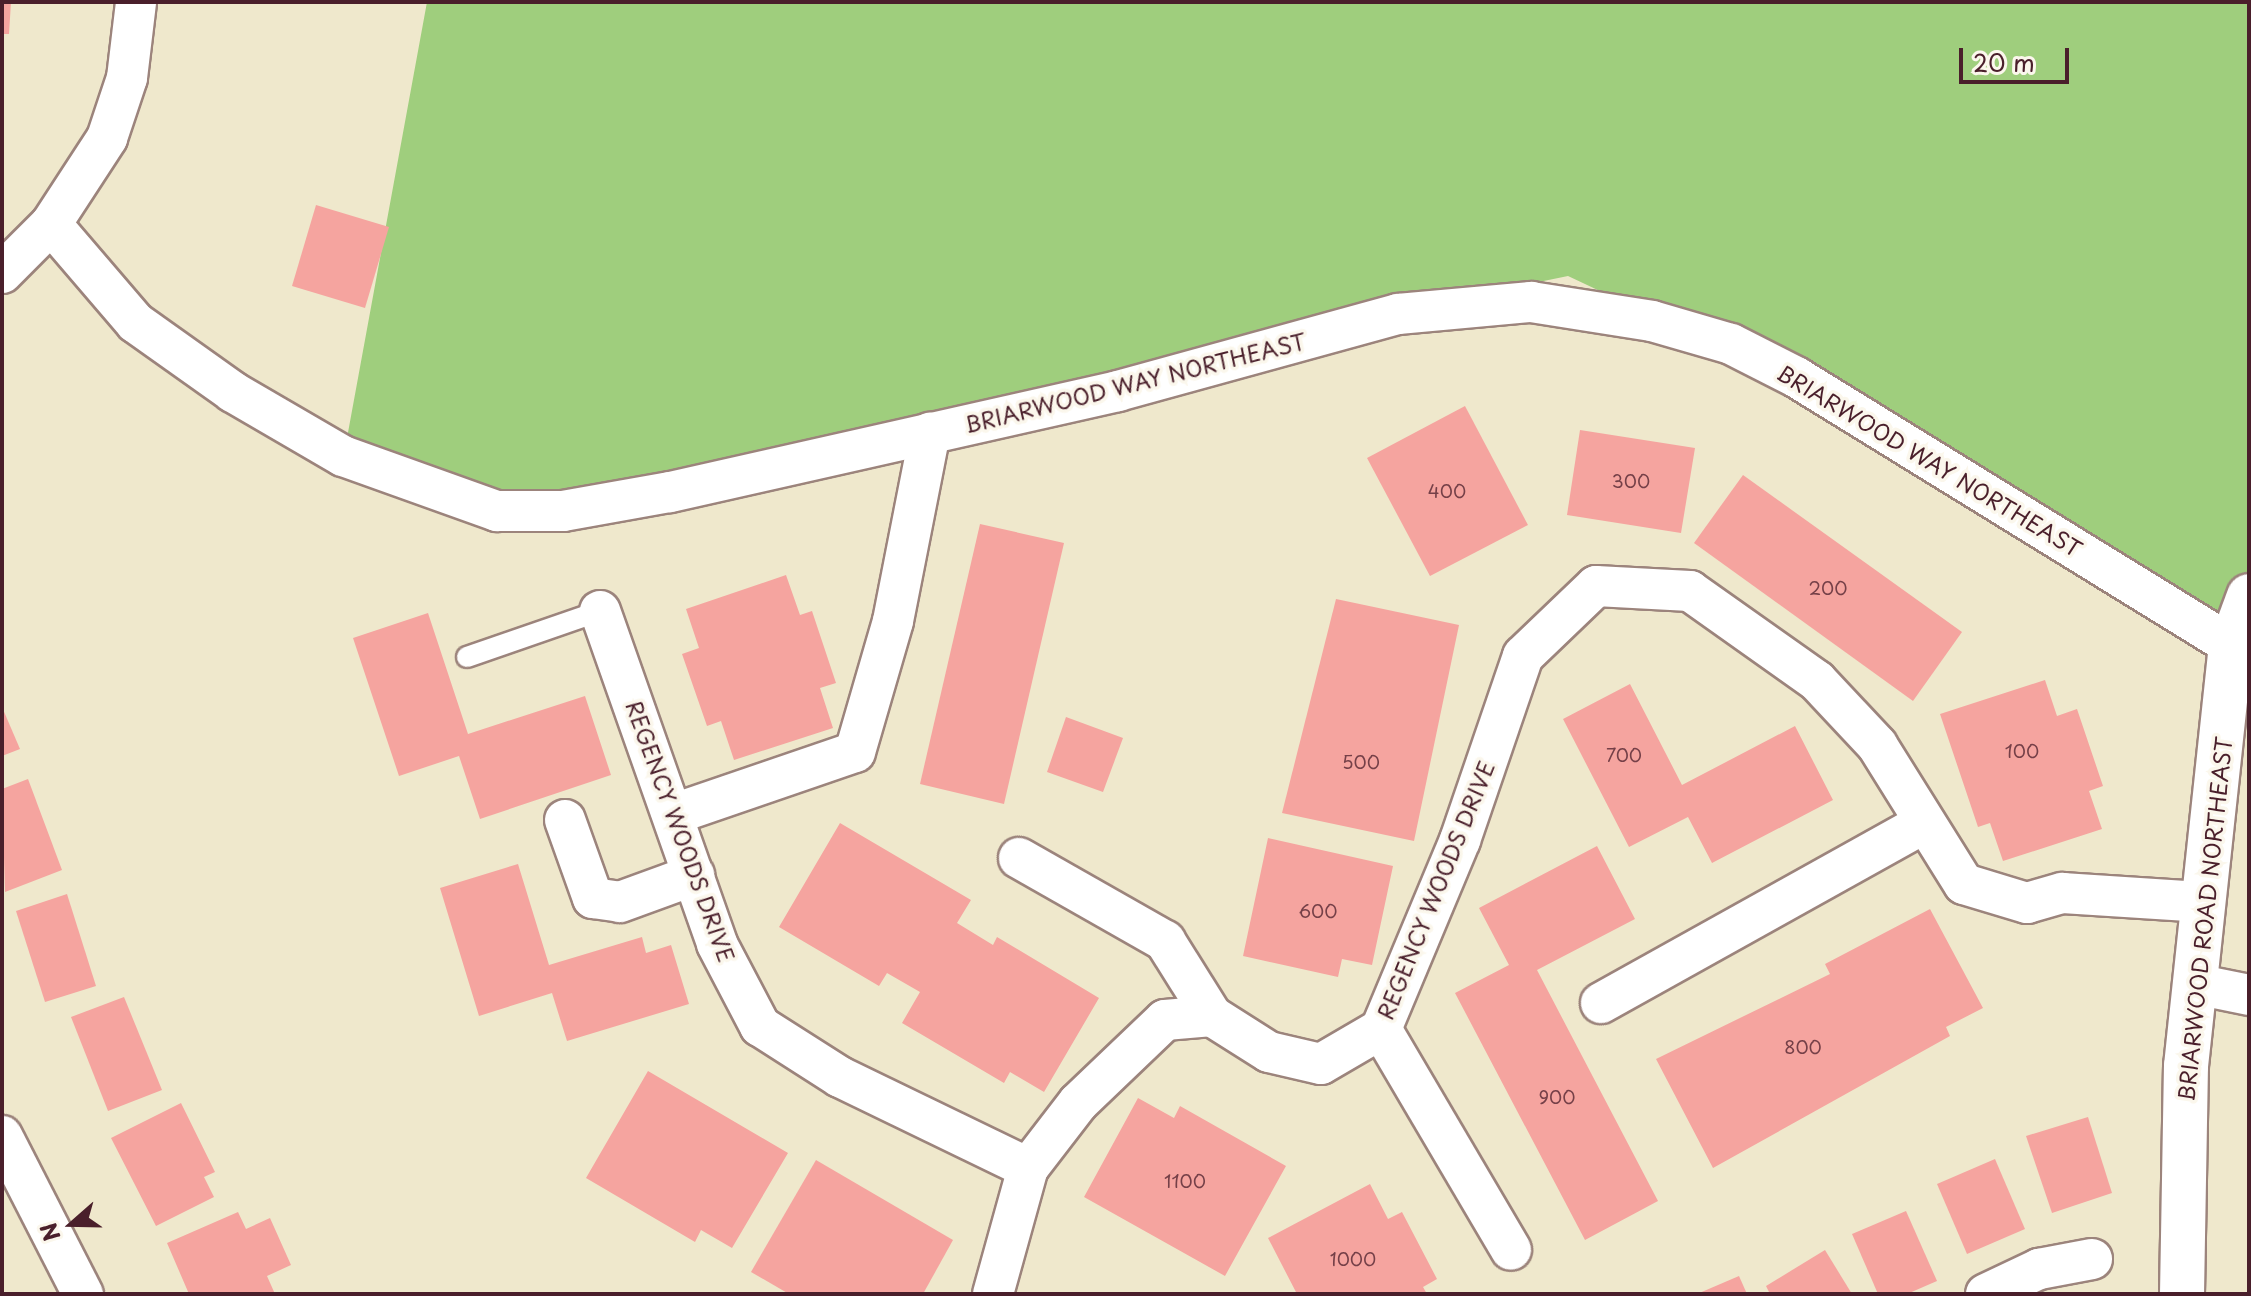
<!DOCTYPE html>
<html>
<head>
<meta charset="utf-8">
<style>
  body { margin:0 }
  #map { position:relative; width:2251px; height:1296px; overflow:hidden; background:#efe8cc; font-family:"Playpen Sans",sans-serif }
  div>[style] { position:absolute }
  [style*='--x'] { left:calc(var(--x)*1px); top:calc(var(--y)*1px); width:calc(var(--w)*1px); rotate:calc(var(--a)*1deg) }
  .green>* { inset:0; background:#9fce7d }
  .building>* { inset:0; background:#f5a49f }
  .roads { filter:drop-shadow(2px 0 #9c847c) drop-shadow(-2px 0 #9c847c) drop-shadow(0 2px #9c847c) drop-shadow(0 -2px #9c847c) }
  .service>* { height:20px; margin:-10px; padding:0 10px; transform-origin:10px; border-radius:10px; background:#fff }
  .minor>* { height:40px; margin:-20px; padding:0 20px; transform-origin:20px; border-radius:20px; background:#fff }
  .tertiary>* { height:44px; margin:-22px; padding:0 22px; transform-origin:22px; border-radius:22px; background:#fff }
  span { translate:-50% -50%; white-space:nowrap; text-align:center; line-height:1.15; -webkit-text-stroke:7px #fbf7ec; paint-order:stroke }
  .number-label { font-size:18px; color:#754048 }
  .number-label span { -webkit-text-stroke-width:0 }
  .street-label { font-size:22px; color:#4a1f2b }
  .frame { position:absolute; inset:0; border:4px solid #4a1f2b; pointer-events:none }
  .north { position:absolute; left:32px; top:1184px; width:80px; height:80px; -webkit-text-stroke:6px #fbf7ec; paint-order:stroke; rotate:250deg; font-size:22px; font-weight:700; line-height:32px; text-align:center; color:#4a1f2b }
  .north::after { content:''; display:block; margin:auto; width:28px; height:36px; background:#4a1f2b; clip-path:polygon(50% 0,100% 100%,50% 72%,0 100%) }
  .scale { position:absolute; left:1959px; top:48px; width:110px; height:36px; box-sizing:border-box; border:4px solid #4a1f2b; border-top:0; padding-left:10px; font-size:24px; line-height:28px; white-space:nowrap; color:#4a1f2b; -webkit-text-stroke:6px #fbf7ec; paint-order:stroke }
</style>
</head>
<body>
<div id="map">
  <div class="green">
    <i style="clip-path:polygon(427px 2px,2249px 2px,2249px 641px,1808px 389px,1568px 276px,1179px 356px,533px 524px,347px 438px)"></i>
  </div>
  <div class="building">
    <i style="clip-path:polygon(2px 2px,11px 2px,9px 34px,2px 34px)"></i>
    <i style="clip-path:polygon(316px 205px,389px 227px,365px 308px,292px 286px)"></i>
    <i style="clip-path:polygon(1465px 406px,1528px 525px,1430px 576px,1367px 458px)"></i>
    <i style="clip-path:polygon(1580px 430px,1695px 448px,1681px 533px,1567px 515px)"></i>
    <i style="clip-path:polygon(1743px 475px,1962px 632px,1913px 701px,1694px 543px)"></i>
    <i style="clip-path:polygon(980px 524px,1064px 543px,1004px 804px,920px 784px)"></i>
    <i style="clip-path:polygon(786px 575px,800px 615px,812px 611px,836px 683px,820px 688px,833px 728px,734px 760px,721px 721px,707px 726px,682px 654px,699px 648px,686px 609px)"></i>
    <i style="clip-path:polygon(1336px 599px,1459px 625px,1414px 841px,1282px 813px)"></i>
    <i style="clip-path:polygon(428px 613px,468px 734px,585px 696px,611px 775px,480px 819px,459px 756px,399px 776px,353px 638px)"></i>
    <i style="clip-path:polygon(2045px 680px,2057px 716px,2077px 709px,2103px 786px,2089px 791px,2102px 829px,2003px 861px,1990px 823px,1978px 827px,1940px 714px)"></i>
    <i style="clip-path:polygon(1630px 684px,1682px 785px,1795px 726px,1833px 800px,1712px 863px,1688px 817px,1629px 847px,1563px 719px)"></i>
    <i style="clip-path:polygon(2px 707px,20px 749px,2px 756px)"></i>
    <i style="clip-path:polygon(1066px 717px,1123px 738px,1103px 792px,1047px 772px)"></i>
    <i style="clip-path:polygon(28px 779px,62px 870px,5px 892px,2px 789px)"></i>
    <i style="clip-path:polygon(840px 823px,971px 900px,957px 923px,993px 945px,997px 937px,1099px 998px,1044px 1092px,1010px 1072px,1004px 1083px,902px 1023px,920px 992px,887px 973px,879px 986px,779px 927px)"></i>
    <i style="clip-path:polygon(1268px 838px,1393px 866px,1372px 965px,1342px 959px,1338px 977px,1243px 956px)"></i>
    <i style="clip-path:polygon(1597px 846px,1635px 919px,1537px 970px,1658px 1201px,1585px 1240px,1455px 993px,1509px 965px,1479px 908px)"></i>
    <i style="clip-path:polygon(518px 864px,549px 965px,642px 937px,646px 953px,671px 945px,689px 1004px,567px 1041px,552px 993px,479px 1016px,440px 888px)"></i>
    <i style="clip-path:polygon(67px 894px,96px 986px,45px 1002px,16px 911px)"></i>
    <i style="clip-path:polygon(1930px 909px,1983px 1008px,1946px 1027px,1950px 1036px,1713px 1168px,1656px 1059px,1830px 974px,1825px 964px)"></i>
    <i style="clip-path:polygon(124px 997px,162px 1090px,108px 1111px,71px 1017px)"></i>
    <i style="clip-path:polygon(648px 1071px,788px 1153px,732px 1248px,701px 1230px,695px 1242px,586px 1178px)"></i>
    <i style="clip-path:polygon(1138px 1098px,1174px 1118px,1180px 1106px,1286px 1166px,1225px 1276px,1084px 1197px)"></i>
    <i style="clip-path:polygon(181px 1103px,215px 1172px,204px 1177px,214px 1197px,156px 1226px,111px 1138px)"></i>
    <i style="clip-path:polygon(2088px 1117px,2112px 1193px,2052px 1213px,2026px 1136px)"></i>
    <i style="clip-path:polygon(1995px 1159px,2025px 1229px,1967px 1254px,1937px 1184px)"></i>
    <i style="clip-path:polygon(816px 1160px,953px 1240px,923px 1294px,789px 1294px,751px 1272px)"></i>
    <i style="clip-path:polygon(1370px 1184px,1388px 1219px,1402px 1212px,1437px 1279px,1423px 1287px,1427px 1294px,1297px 1294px,1268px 1238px)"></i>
    <i style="clip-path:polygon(1906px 1211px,1937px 1281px,1907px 1294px,1878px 1294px,1852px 1234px)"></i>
    <i style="clip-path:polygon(238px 1212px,246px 1229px,270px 1218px,291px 1265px,267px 1276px,275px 1294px,189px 1294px,167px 1243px)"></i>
    <i style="clip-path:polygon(1825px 1250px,1852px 1294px,1770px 1294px,1766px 1286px)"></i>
    <i style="clip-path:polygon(1739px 1276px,1747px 1294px,1697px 1294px)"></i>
  </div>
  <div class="roads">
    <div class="service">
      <i style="--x:467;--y:657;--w:141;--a:-19.1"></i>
    </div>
    <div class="minor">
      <i style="--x:51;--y:224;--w:130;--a:49.4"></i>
      <i style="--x:136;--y:323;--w:119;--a:35.4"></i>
      <i style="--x:233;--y:392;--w:127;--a:30.2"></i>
      <i style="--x:343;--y:456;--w:164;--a:19.7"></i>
      <i style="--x:497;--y:511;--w:66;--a:0"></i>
      <i style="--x:563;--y:511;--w:109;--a:-10.1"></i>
      <i style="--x:670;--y:492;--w:459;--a:-12.7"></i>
      <i style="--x:1118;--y:391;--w:290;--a:-15.4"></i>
      <i style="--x:1398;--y:314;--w:134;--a:-5.2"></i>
      <i style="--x:1531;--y:302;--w:122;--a:8.9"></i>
      <i style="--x:1652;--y:321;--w:82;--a:16.2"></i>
      <i style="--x:1731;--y:344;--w:73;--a:26.9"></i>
      <i style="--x:1796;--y:377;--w:511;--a:31.64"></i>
      <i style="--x:2;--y:273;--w:69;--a:-45"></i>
      <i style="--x:51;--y:224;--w:103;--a:-56.9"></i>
      <i style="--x:107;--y:138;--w:63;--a:-71.6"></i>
      <i style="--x:127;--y:78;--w:77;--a:-83.2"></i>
      <i style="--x:600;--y:611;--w:353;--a:70.6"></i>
      <i style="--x:717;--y:944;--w:93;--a:62.3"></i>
      <i style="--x:760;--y:1026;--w:95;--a:32.5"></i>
      <i style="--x:840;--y:1077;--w:209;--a:25.8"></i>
      <i style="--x:674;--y:814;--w:191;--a:-18.9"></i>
      <i style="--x:855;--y:752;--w:136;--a:-73.8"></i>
      <i style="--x:893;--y:621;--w:192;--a:-78.9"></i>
      <i style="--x:565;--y:820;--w:83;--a:70.3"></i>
      <i style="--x:593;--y:898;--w:27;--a:8"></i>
      <i style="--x:620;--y:902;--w:79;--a:-20"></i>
      <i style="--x:1019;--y:858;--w:168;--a:29.6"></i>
      <i style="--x:1165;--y:941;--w:89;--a:57.9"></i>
      <i style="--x:2195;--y:984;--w:55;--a:11.5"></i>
      <i style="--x:1601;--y:1003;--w:366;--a:-29.1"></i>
      <i style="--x:1381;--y:1029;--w:256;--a:59.5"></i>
      <i style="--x:2;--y:1136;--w:178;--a:62.9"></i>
      <i style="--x:993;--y:1294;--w:131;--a:-74.5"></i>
      <i style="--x:1028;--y:1168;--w:82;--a:-52.4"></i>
      <i style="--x:1078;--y:1103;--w:120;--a:-43.7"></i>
      <i style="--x:1165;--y:1020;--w:47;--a:-4.9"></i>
      <i style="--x:1212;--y:1016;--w:67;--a:32.3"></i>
      <i style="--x:1269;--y:1052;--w:53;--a:13"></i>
      <i style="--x:1321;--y:1064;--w:69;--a:-30.3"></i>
      <i style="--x:1381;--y:1029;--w:205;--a:-67.3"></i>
      <i style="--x:1460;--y:840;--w:194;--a:-71.1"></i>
      <i style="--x:1523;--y:656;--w:101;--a:-43.8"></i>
      <i style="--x:1596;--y:586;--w:94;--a:3"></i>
      <i style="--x:1690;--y:591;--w:156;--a:35.3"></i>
      <i style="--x:1817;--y:681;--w:88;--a:46.8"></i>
      <i style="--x:1877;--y:745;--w:164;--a:58"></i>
      <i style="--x:1964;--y:884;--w:66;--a:16.8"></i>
      <i style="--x:2027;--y:903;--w:37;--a:-16"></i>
      <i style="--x:2063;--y:893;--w:141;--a:3.7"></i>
      <i style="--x:1986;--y:1294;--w:59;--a:-25.3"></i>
      <i style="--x:2039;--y:1269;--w:54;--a:-10.7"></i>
    </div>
    <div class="tertiary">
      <i style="--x:2182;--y:1294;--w:228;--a:-89"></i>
      <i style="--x:2186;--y:1066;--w:423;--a:-83.9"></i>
      <i style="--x:2231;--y:645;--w:52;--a:-69.8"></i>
    </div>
  </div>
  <div class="number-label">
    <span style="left:1631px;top:481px">300</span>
    <span style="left:1447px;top:491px">400</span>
    <span style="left:1828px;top:588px">200</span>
    <span style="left:2022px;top:751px">100</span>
    <span style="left:1624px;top:755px">700</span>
    <span style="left:1361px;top:762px">500</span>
    <span style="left:1318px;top:911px">600</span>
    <span style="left:1803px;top:1047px">800</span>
    <span style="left:1557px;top:1097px">900</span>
    <span style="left:1185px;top:1181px">1100</span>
    <span style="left:1353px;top:1259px">1000</span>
  </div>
  <div class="street-label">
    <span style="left:1135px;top:382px;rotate:-14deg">BRIARWOOD WAY NORTHEAST</span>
    <span style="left:1930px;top:460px;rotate:31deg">BRIARWOOD WAY NORTHEAST</span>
    <span style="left:681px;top:831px;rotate:70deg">REGENCY WOODS DRIVE</span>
    <span style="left:1435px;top:890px;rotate:-68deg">REGENCY WOODS DRIVE</span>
    <span style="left:2204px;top:919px;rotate:-84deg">BRIARWOOD ROAD NORTHEAST</span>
  </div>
  <div class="frame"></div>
  <div class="north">N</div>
  <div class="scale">20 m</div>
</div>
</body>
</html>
